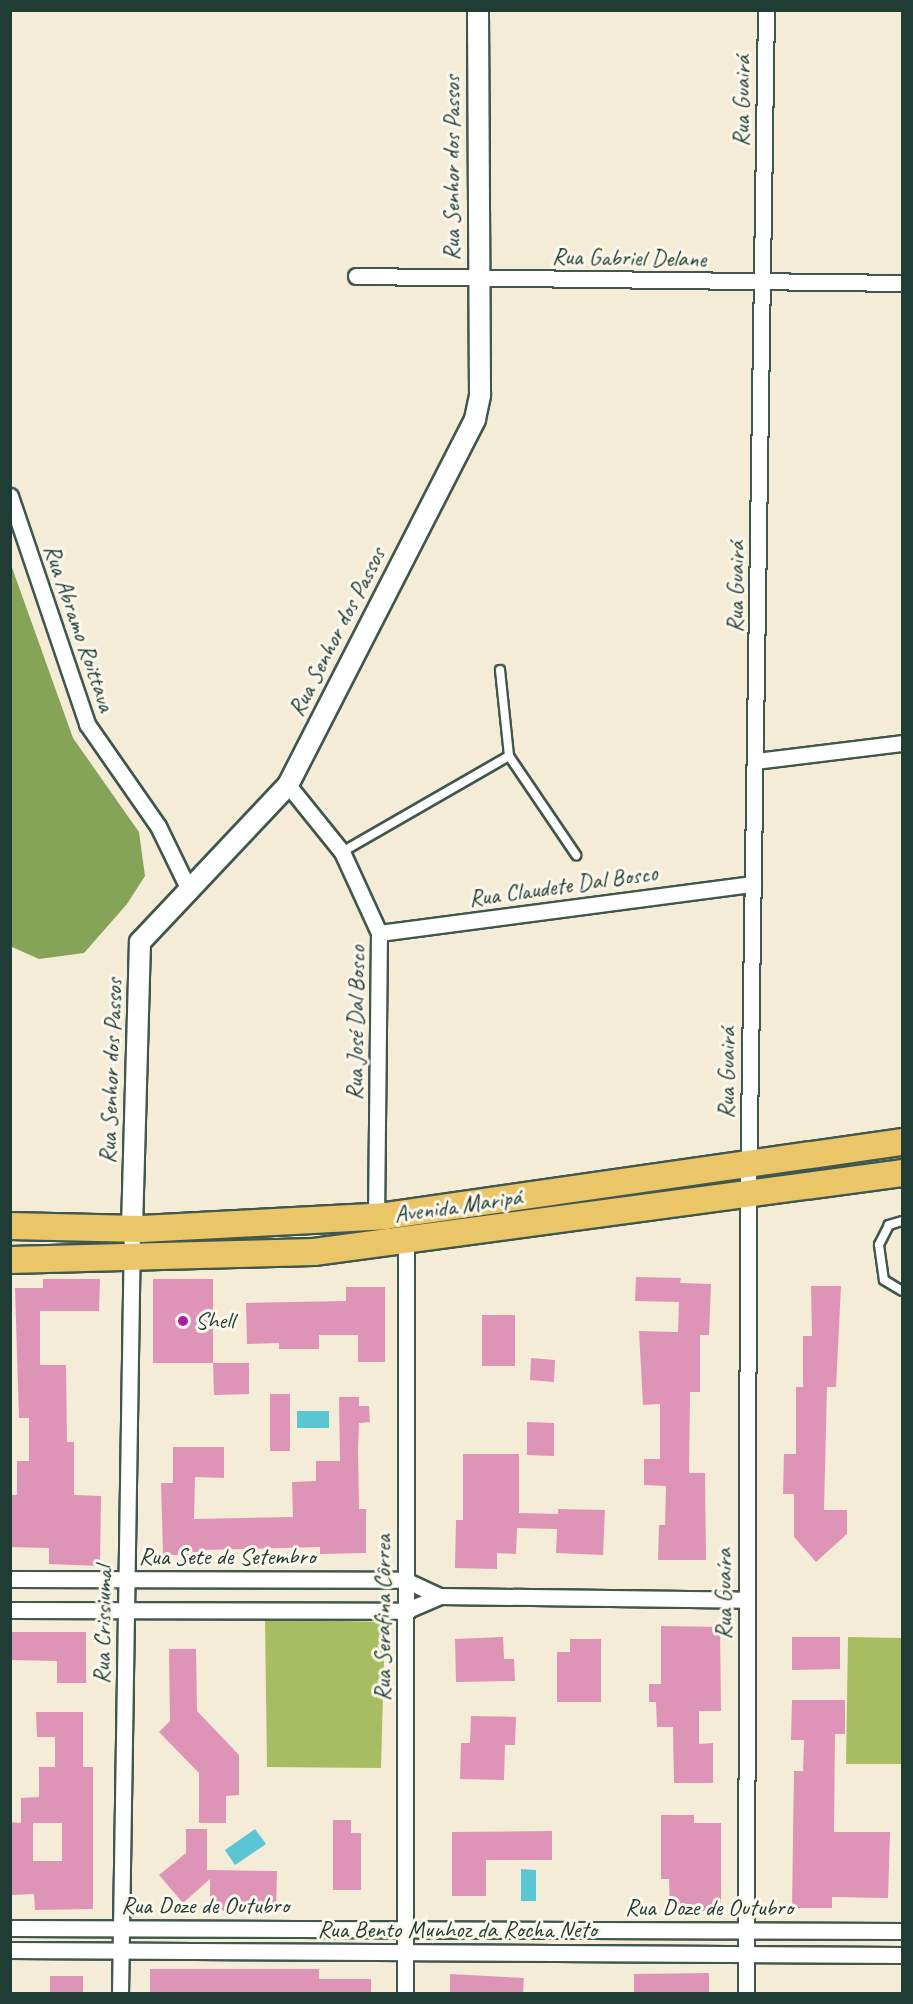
<!DOCTYPE html>
<html>
<head>
<meta charset="utf-8">
<style>
  body { margin:0 }
  #map { position:relative; width:913px; height:2004px; overflow:hidden; background:#f5ecd8; font-family:Caveat,sans-serif }
  div>[style] { position:absolute }
  [style*='--x'] { left:calc(var(--x)*1px); top:calc(var(--y)*1px); width:calc(var(--w)*1px); rotate:calc(var(--a)*1deg) }
  .green>* { inset:0; background:#a8bd61 }
  .forest>* { inset:0; background:#86a457 }
  .water>* { inset:0; background:#5ac6d4 }
  .building>* { inset:0; background:#de94b6 }
  .roads { filter:drop-shadow(2px 0 #3f574d) drop-shadow(-2px 0 #3f574d) drop-shadow(0 2px #3f574d) drop-shadow(0 -2px #3f574d) }
  .service>* { height:8px; margin:-4px; padding:0 4px; transform-origin:4px; border-radius:4px; background:#fff }
  .minor>* { height:15px; margin:-7.5px; padding:0 7.5px; transform-origin:7.5px; border-radius:7.5px; background:#fff }
  .tertiary>* { height:20px; margin:-10px; padding:0 10px; transform-origin:10px; border-radius:10px; background:#fff }
  .primary>* { height:26px; margin:-13px; padding:0 13px; transform-origin:13px; border-radius:13px; background:#ebc669 }
  .dots>* { width:16px; height:16px; translate:-50% -50%; box-sizing:border-box; border:3px solid #fbf7ec; border-radius:50% }
  span { translate:-50% -50%; white-space:nowrap; text-align:center; line-height:1.15; -webkit-text-stroke:6px #fbf7ec; paint-order:stroke }
  .street-label { font-size:24px; color:#1f3d34 }
  .poi-label { font-size:24px; color:#1f3d34 }
  .left { translate:0 -50%; text-align:left }
  .frame { position:absolute; inset:0; border:12px solid #1f3d34; pointer-events:none }
</style>
</head>
<body>
<div id="map">
  <div class="green">
    <i style="clip-path:polygon(265px 1619px,385px 1622px,381px 1768px,267px 1767px)"></i>
    <i style="clip-path:polygon(848px 1637px,902px 1638px,902px 1764px,846px 1764px)"></i>
  </div>
  <div class="forest">
    <i style="clip-path:polygon(10px 562px,73px 738px,139px 832px,145px 876px,127px 904px,84px 953px,39px 959px,12px 947px,11px 942px)"></i>
  </div>
  <div class="water">
    <i style="clip-path:polygon(297px 1411px,329px 1411px,329px 1428px,297px 1428px)"></i>
    <i style="clip-path:polygon(255px 1829px,266px 1844px,235px 1865px,225px 1850px)"></i>
    <i style="clip-path:polygon(521px 1869px,536px 1870px,536px 1901px,521px 1901px)"></i>
  </div>
  <div class="building">
    <i style="clip-path:polygon(636px 1277px,681px 1278px,680px 1283px,711px 1284px,709px 1335px,700px 1335px,700px 1392px,690px 1392px,689px 1473px,705px 1473px,706px 1560px,658px 1560px,659px 1525px,665px 1525px,666px 1486px,644px 1485px,644px 1459px,660px 1459px,660px 1404px,643px 1405px,639px 1331px,678px 1332px,679px 1302px,635px 1301px)"></i>
    <i style="clip-path:polygon(43px 1279px,100px 1279px,99px 1311px,40px 1311px,40px 1365px,66px 1365px,67px 1442px,74px 1442px,74px 1495px,101px 1496px,100px 1566px,49px 1564px,49px 1548px,10px 1547px,10px 1495px,17px 1495px,17px 1461px,29px 1461px,29px 1418px,19px 1418px,15px 1288px,43px 1288px)"></i>
    <i style="clip-path:polygon(153px 1279px,213px 1279px,213px 1363px,153px 1363px)"></i>
    <i style="clip-path:polygon(811px 1286px,841px 1286px,836px 1387px,827px 1387px,824px 1510px,847px 1510px,847px 1534px,816px 1562px,794px 1537px,794px 1494px,783px 1494px,784px 1454px,796px 1454px,796px 1387px,803px 1387px,803px 1336px,812px 1336px)"></i>
    <i style="clip-path:polygon(346px 1287px,385px 1287px,385px 1362px,358px 1362px,358px 1335px,319px 1335px,319px 1349px,279px 1349px,279px 1343px,247px 1344px,246px 1303px,346px 1301px)"></i>
    <i style="clip-path:polygon(482px 1315px,515px 1315px,515px 1366px,482px 1366px)"></i>
    <i style="clip-path:polygon(531px 1358px,555px 1360px,554px 1382px,530px 1380px)"></i>
    <i style="clip-path:polygon(213px 1363px,249px 1363px,249px 1394px,214px 1395px)"></i>
    <i style="clip-path:polygon(270px 1394px,290px 1394px,290px 1451px,270px 1451px)"></i>
    <i style="clip-path:polygon(339px 1397px,359px 1397px,359px 1406px,369px 1406px,370px 1422px,359px 1423px,358px 1450px,359px 1509px,366px 1509px,366px 1553px,320px 1554px,320px 1547px,202px 1550px,202px 1555px,163px 1555px,161px 1483px,173px 1483px,173px 1447px,224px 1447px,224px 1478px,195px 1477px,194px 1519px,293px 1517px,292px 1482px,316px 1481px,316px 1461px,340px 1461px)"></i>
    <i style="clip-path:polygon(527px 1422px,554px 1423px,554px 1456px,527px 1455px)"></i>
    <i style="clip-path:polygon(463px 1454px,519px 1454px,519px 1513px,558px 1514px,558px 1509px,605px 1510px,603px 1555px,556px 1553px,557px 1529px,517px 1528px,516px 1554px,497px 1553px,497px 1569px,455px 1568px,456px 1520px,463px 1520px)"></i>
    <i style="clip-path:polygon(661px 1626px,720px 1627px,721px 1711px,699px 1711px,699px 1744px,713px 1743px,713px 1783px,674px 1783px,673px 1727px,657px 1727px,656px 1702px,649px 1702px,649px 1684px,661px 1684px)"></i>
    <i style="clip-path:polygon(10px 1632px,86px 1632px,86px 1683px,57px 1683px,57px 1661px,10px 1660px)"></i>
    <i style="clip-path:polygon(503px 1637px,504px 1659px,514px 1659px,515px 1681px,456px 1682px,455px 1639px)"></i>
    <i style="clip-path:polygon(792px 1637px,840px 1637px,840px 1669px,792px 1670px)"></i>
    <i style="clip-path:polygon(570px 1639px,601px 1639px,601px 1702px,557px 1702px,557px 1652px,570px 1652px)"></i>
    <i style="clip-path:polygon(169px 1649px,196px 1649px,197px 1711px,239px 1755px,239px 1795px,226px 1796px,226px 1823px,199px 1823px,199px 1773px,159px 1732px,170px 1721px)"></i>
    <i style="clip-path:polygon(792px 1700px,845px 1700px,845px 1734px,835px 1734px,834px 1832px,890px 1832px,888px 1898px,832px 1897px,832px 1908px,792px 1908px,794px 1771px,803px 1771px,804px 1740px,791px 1740px)"></i>
    <i style="clip-path:polygon(evenodd,36px 1712px,83px 1712px,83px 1767px,93px 1767px,93px 1909px,35px 1910px,34px 1894px,10px 1895px,10px 1822px,21px 1823px,21px 1798px,39px 1797px,39px 1767px,55px 1767px,55px 1737px,37px 1737px,36px 1712px,21px 1823px,62px 1823px,62px 1861px,33px 1861px,33px 1823px,21px 1823px)"></i>
    <i style="clip-path:polygon(471px 1716px,516px 1717px,515px 1745px,505px 1745px,504px 1780px,460px 1779px,461px 1743px,470px 1743px)"></i>
    <i style="clip-path:polygon(661px 1815px,694px 1815px,694px 1823px,721px 1823px,721px 1911px,670px 1911px,669px 1879px,661px 1879px)"></i>
    <i style="clip-path:polygon(333px 1820px,351px 1820px,351px 1833px,361px 1833px,361px 1890px,333px 1890px)"></i>
    <i style="clip-path:polygon(186px 1829px,207px 1829px,207px 1870px,277px 1871px,276px 1911px,210px 1911px,210px 1879px,183px 1903px,159px 1875px,186px 1853px)"></i>
    <i style="clip-path:polygon(552px 1831px,552px 1860px,486px 1860px,486px 1896px,452px 1896px,452px 1832px)"></i>
    <i style="clip-path:polygon(150px 1969px,319px 1969px,319px 1979px,371px 1979px,371px 1994px,150px 1994px)"></i>
    <i style="clip-path:polygon(709px 1973px,709px 1994px,634px 1994px,634px 1974px)"></i>
    <i style="clip-path:polygon(450px 1974px,524px 1978px,523px 1994px,450px 1994px)"></i>
    <i style="clip-path:polygon(50px 1976px,83px 1976px,83px 1994px,50px 1994px)"></i>
  </div>
  <div class="roads">
    <div class="service">
      <i style="--x:500;--y:670;--w:86;--a:84"></i>
      <i style="--x:342;--y:852;--w:193;--a:-29.9"></i>
      <i style="--x:509;--y:756;--w:120;--a:55.9"></i>
      <i style="--x:902;--y:1221;--w:14;--a:163"></i>
      <i style="--x:889;--y:1225;--w:22;--a:117"></i>
      <i style="--x:879;--y:1245;--w:35;--a:82"></i>
      <i style="--x:884;--y:1280;--w:21;--a:31"></i>
    </div>
    <div class="minor">
      <i style="--x:356;--y:276;--w:546;--a:0.73"></i>
      <i style="--x:10;--y:496;--w:241;--a:71.3"></i>
      <i style="--x:87;--y:724;--w:124;--a:55.2"></i>
      <i style="--x:158;--y:826;--w:73;--a:64.1"></i>
      <i style="--x:756;--y:761;--w:147;--a:-7"></i>
      <i style="--x:288;--y:785;--w:86;--a:51.1"></i>
      <i style="--x:342;--y:852;--w:89;--a:65.4"></i>
      <i style="--x:379;--y:933;--w:284;--a:90.6"></i>
      <i style="--x:379;--y:933;--w:377;--a:-7.5"></i>
      <i style="--x:10;--y:1579;--w:395;--a:0.1"></i>
      <i style="--x:405;--y:1580;--w:38;--a:25"></i>
      <i style="--x:440;--y:1596;--w:307;--a:0.7"></i>
      <i style="--x:10;--y:1610;--w:395;--a:0.1"></i>
      <i style="--x:405;--y:1611;--w:38;--a:-23"></i>
      <i style="--x:10;--y:1928;--w:892;--a:0.19"></i>
      <i style="--x:10;--y:1950;--w:892;--a:0.32"></i>
      <i style="--x:120;--y:1994;--w:766;--a:-89.1"></i>
      <i style="--x:405;--y:1994;--w:759;--a:-89.92"></i>
      <i style="--x:746;--y:1994;--w:800;--a:-89.86"></i>
      <i style="--x:748;--y:1194;--w:1184;--a:-89.13"></i>
    </div>
    <div class="tertiary">
      <i style="--x:132;--y:1228;--w:286;--a:-88.4"></i>
      <i style="--x:140;--y:942;--w:216;--a:-46.7"></i>
      <i style="--x:288;--y:785;--w:411;--a:-62.9"></i>
      <i style="--x:475;--y:419;--w:25;--a:-78"></i>
      <i style="--x:480;--y:395;--w:385;--a:-90.3"></i>
    </div>
    <div class="primary">
      <i style="--x:10;--y:1226;--w:131;--a:1.3"></i>
      <i style="--x:141;--y:1229;--w:244;--a:-3"></i>
      <i style="--x:385;--y:1216;--w:522;--a:-8.15"></i>
      <i style="--x:10;--y:1260;--w:304;--a:-1.5"></i>
      <i style="--x:314;--y:1252;--w:593;--a:-7.65"></i>
    </div>
  </div>
  <div class="dots">
    <i style="left:183px;top:1321px;background:#b5179e"></i>
  </div>
  <div class="street-label">
    <span style="left:742px;top:101px;rotate:-89deg">Rua Guairá</span>
    <span style="left:452px;top:168px;rotate:-90deg">Rua Senhor dos Passos</span>
    <span style="left:629px;top:258px;rotate:1deg">Rua Gabriel Delane</span>
    <span style="left:736px;top:587px;rotate:-89deg">Rua Guairá</span>
    <span style="left:79px;top:628px;rotate:71deg">Rua Abramo Roittava</span>
    <span style="left:337px;top:632px;rotate:-63deg">Rua Senhor dos Passos</span>
    <span style="left:563px;top:886px;rotate:-8deg">Rua Claudete Dal Bosco</span>
    <span style="left:356px;top:1023px;rotate:-89deg">Rua José Dal Bosco</span>
    <span style="left:111px;top:1071px;rotate:-88deg">Rua Senhor dos Passos</span>
    <span style="left:727px;top:1073px;rotate:-89deg">Rua Guairá</span>
    <span style="left:458px;top:1206px;rotate:-8deg">Avenida Maripá</span>
    <span style="left:227px;top:1557px">Rua Sete de Setembro</span>
    <span style="left:724px;top:1594px;rotate:-90deg">Rua Guaíra</span>
    <span style="left:383px;top:1618px;rotate:-90deg">Rua Serafina Côrrea</span>
    <span style="left:103px;top:1625px;rotate:-89deg">Rua Crissiumal</span>
    <span style="left:205px;top:1906px">Rua Doze de Outubro</span>
    <span style="left:709px;top:1908px">Rua Doze de Outubro</span>
    <span style="left:457px;top:1930px">Rua Bento Munhoz da Rocha Neto</span>
  </div>
  <div class="poi-label">
    <span class="left" style="left:195px;top:1321px">Shell</span>
  </div>
  <div class="frame"></div>
</div>
</body>
</html>
